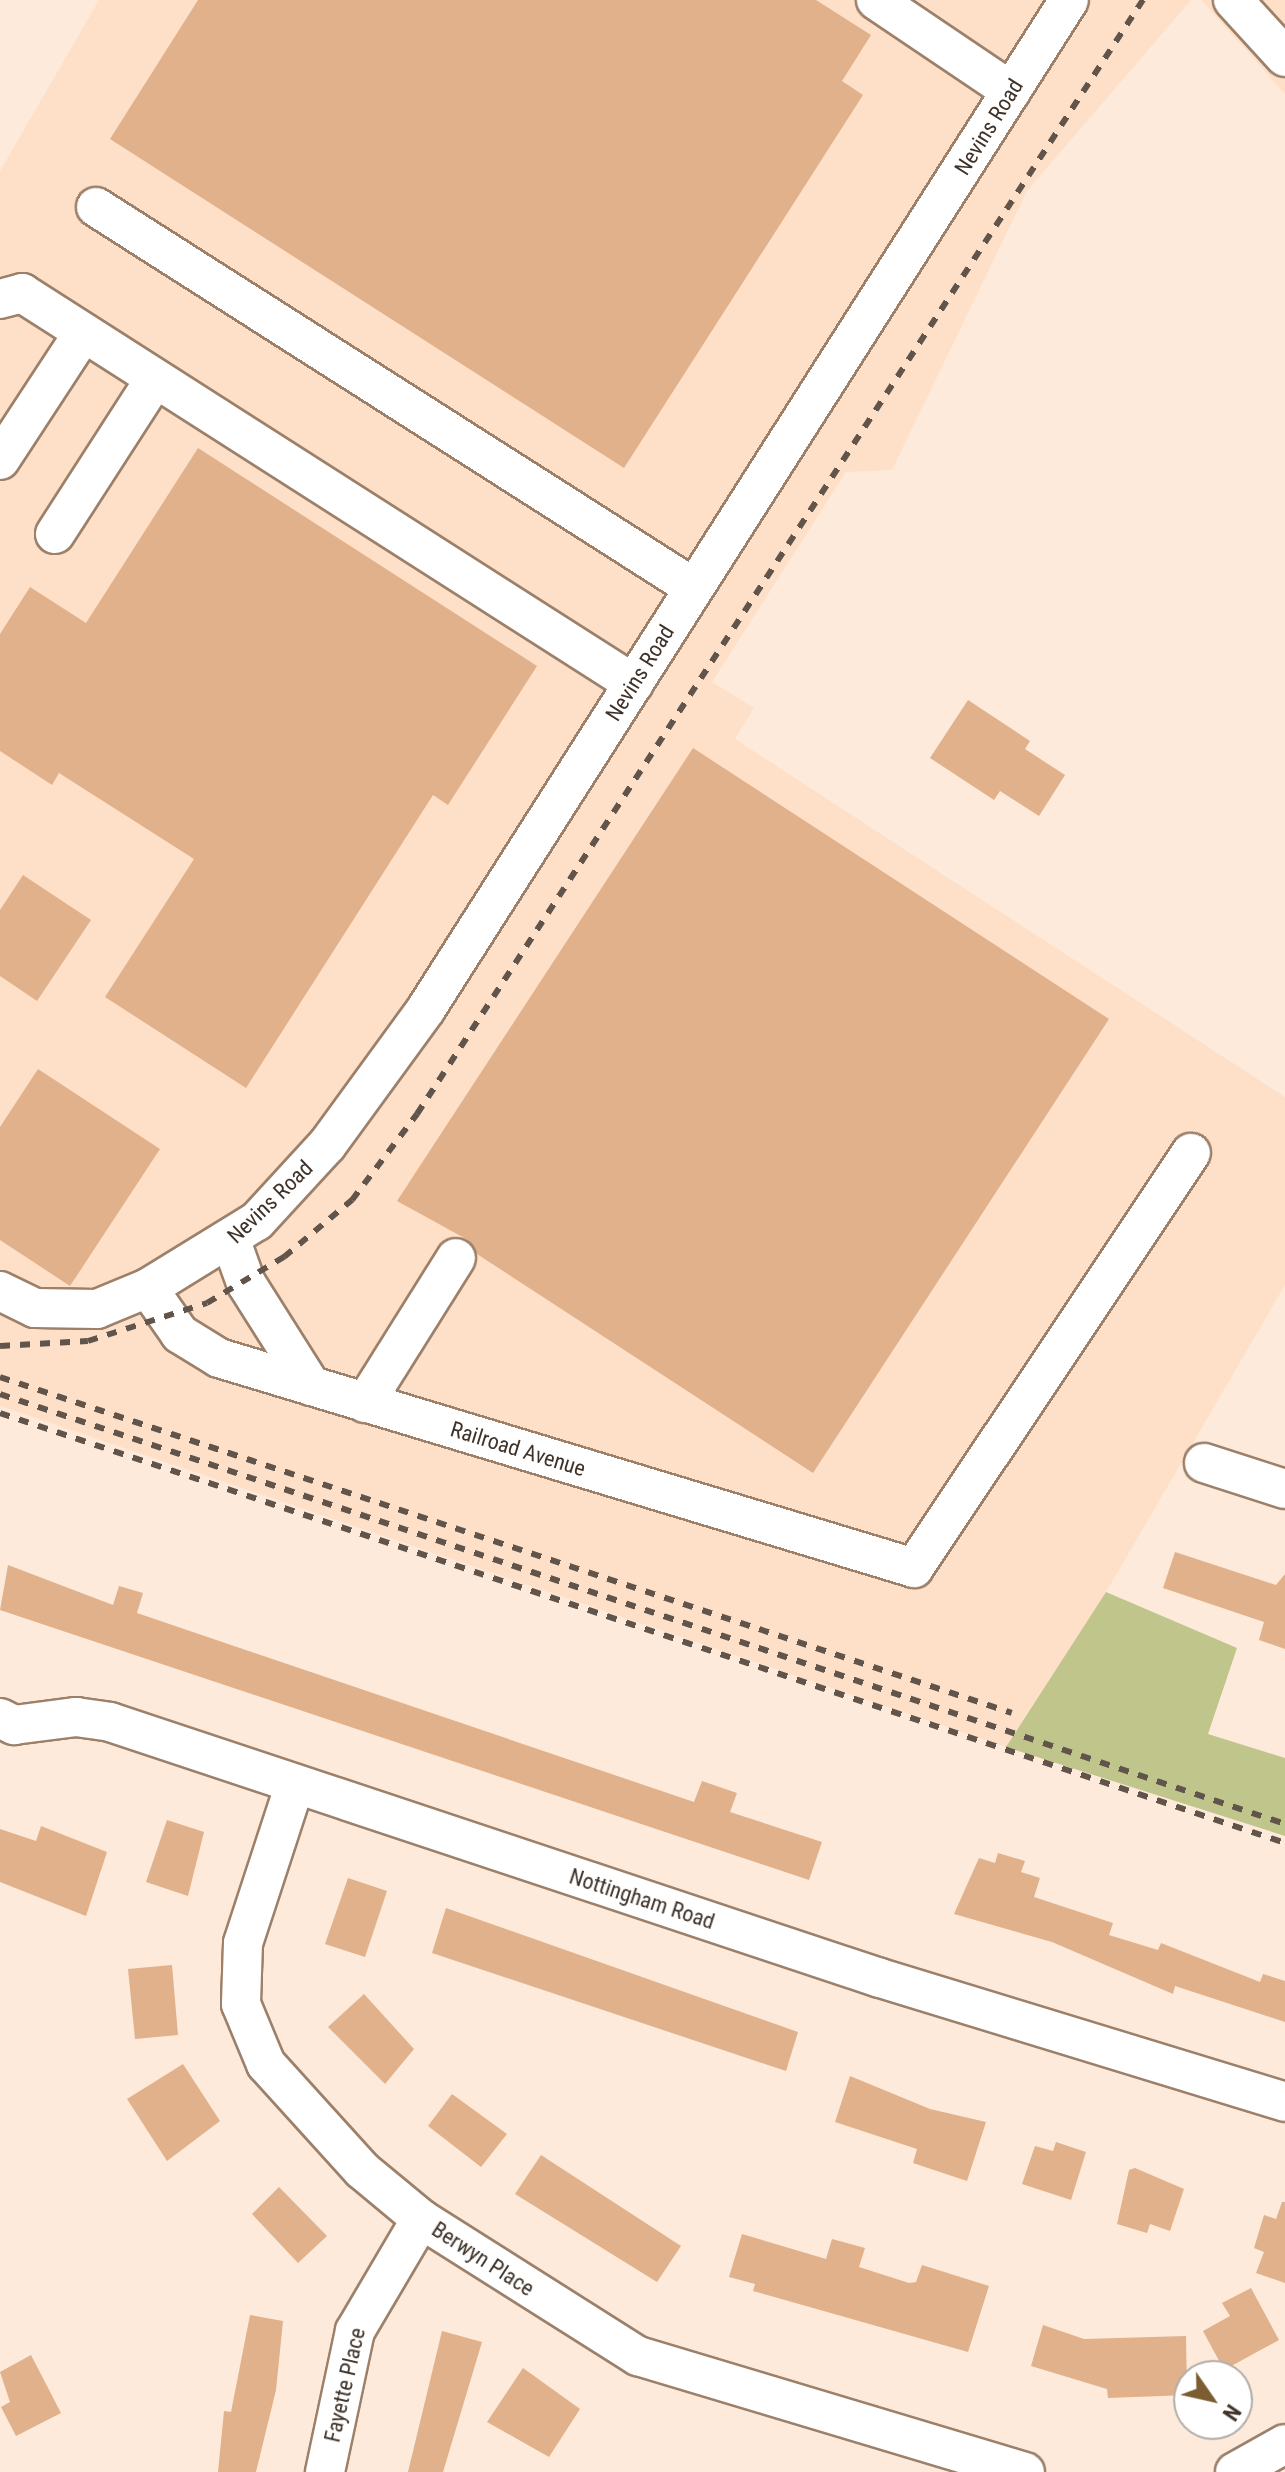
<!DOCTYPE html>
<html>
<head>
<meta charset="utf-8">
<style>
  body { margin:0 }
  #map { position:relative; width:1285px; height:2472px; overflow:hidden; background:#fdeadb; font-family:"Roboto Condensed",sans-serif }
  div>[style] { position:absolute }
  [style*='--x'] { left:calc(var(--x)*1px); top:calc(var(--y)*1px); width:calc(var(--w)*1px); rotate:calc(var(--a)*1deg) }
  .built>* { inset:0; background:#fee0c8 }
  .forest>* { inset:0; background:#c0c58c }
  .building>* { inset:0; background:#e0b18a }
  .roads { filter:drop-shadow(2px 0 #9c806a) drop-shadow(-2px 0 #9c806a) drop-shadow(0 2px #9c806a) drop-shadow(0 -2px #9c806a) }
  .minor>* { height:38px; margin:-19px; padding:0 19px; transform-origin:19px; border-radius:19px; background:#fff }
  .rail>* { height:6px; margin-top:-3px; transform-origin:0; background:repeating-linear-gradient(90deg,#61544a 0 10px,transparent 0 20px) }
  span { translate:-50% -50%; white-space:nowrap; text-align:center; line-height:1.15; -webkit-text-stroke:8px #fff; paint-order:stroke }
  .street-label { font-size:22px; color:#3e3229 }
  .north { position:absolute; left:1173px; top:2360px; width:80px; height:80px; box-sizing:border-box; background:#fff; border:2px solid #b2ada9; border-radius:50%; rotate:124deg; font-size:22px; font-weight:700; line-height:32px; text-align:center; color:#3e3229 }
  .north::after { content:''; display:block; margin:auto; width:28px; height:36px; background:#7b5d31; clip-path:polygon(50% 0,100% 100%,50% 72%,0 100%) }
</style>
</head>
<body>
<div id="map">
  <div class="built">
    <i style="clip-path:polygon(99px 0,1191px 0,1027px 191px,892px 470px,846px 472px,712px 682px,754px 708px,735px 739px,1285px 1097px,1285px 1285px,1106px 1592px,1006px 1747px,0 1406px,0 171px)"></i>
    <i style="clip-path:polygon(1201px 0,1285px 0,1285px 94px,1263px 69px)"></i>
  </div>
  <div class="forest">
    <i style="clip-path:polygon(1106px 1592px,1237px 1648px,1208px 1734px,1285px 1758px,1285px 1836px,1006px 1747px)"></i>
  </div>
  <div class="building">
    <i style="clip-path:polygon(198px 0,816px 0,871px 35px,842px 81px,863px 95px,624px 468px,110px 139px)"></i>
    <i style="clip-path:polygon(198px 448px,537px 666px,448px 805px,433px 795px,246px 1088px,105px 997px,194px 859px,59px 773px,52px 785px,0 751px,0 634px,30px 587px,86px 623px)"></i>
    <i style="clip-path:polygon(968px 700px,1030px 741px,1025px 749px,1065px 775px,1039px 816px,1000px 791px,994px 800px,930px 758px)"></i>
    <i style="clip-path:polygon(693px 748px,1109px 1019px,813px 1473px,477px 1254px,468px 1240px,397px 1201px)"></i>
    <i style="clip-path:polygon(23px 875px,91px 920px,37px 1001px,0 976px,0 910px)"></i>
    <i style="clip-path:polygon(38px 1069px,160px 1149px,70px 1286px,0 1240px,0 1127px)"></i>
    <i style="clip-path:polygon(1175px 1552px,1276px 1585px,1285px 1574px,1285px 1649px,1259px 1640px,1264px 1622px,1163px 1588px)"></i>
    <i style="clip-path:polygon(8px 1565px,113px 1605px,119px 1586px,143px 1593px,137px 1613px,694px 1802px,702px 1781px,737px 1793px,730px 1812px,822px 1842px,809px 1880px,0 1610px)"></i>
    <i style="clip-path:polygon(167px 1820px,204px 1832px,188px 1896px,146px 1882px)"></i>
    <i style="clip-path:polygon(41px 1826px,107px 1852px,86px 1916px,0 1882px,0 1829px,36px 1841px)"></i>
    <i style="clip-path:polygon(998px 1853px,1025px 1861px,1021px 1872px,1040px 1878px,1034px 1897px,1113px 1923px,1109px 1935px,1158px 1950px,1161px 1943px,1260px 1982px,1263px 1974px,1285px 1981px,1285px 2022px,1175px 1986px,1173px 1994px,1052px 1942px,954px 1914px,979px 1858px,995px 1863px)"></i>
    <i style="clip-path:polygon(348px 1878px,387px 1891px,365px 1957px,325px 1944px)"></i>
    <i style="clip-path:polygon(446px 1908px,798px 2032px,786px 2071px,432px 1953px)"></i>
    <i style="clip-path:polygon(172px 1965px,178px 2035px,135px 2039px,128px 1969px)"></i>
    <i style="clip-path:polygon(364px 1994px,414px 2049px,385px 2084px,328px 2027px)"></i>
    <i style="clip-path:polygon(183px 2064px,220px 2121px,167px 2161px,127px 2099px)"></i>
    <i style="clip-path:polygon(850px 2076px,930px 2109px,986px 2122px,967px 2181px,913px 2163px,917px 2149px,835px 2122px)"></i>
    <i style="clip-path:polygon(452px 2094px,507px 2134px,481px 2167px,428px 2126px)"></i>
    <i style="clip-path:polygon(1056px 2142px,1086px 2152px,1071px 2200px,1022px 2184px,1035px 2146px,1053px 2151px)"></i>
    <i style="clip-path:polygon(541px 2155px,681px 2246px,657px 2282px,515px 2194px)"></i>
    <i style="clip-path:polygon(1135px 2168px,1184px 2189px,1170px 2231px,1150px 2224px,1147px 2233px,1117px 2224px,1129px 2170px)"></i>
    <i style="clip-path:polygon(279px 2187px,327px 2236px,298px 2263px,252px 2214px)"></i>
    <i style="clip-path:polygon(1282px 2202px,1285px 2202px,1285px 2283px,1256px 2273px,1264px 2252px,1254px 2248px,1264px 2215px,1276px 2219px)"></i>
    <i style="clip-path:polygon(742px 2234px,826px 2259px,832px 2239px,865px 2248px,859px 2267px,909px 2283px,916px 2282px,922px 2265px,989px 2286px,968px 2352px,753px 2291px,755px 2284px,729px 2277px)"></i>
    <i style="clip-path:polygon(1251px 2288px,1279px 2340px,1224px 2370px,1203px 2331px,1230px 2316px,1222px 2303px)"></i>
    <i style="clip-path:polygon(250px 2315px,283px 2321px,276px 2390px,256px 2472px,218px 2472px,224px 2411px,231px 2412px)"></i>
    <i style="clip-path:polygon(1043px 2325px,1084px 2339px,1186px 2336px,1187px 2395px,1108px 2398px,1107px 2389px,1031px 2366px)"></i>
    <i style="clip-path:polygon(442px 2331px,482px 2342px,443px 2472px,408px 2472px)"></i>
    <i style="clip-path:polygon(31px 2355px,61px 2413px,16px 2436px,1px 2407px,10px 2402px,0 2372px)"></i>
    <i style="clip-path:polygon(523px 2368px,580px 2409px,549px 2457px,487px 2422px)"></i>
  </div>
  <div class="roads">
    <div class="minor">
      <i style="--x:876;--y:0;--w:163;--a:34"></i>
      <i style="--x:1233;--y:0;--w:77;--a:47.6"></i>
      <i style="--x:96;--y:207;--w:709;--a:32.5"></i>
      <i style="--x:0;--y:299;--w:23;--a:-15"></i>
      <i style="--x:22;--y:293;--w:726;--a:32.57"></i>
      <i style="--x:0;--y:460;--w:152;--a:-56.8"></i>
      <i style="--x:55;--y:534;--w:184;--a:-57.2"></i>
      <i style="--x:231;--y:1241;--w:45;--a:70.3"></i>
      <i style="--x:246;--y:1283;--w:122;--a:57.7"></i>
      <i style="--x:148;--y:1288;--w:56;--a:55.2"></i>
      <i style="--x:180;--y:1334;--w:46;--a:31.6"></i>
      <i style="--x:219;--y:1358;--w:726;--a:16.81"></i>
      <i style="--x:914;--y:1568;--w:499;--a:-56.3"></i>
      <i style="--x:0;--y:1291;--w:39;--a:26"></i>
      <i style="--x:35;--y:1308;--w:62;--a:0.9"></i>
      <i style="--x:97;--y:1309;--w:55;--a:-22.4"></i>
      <i style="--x:148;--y:1288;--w:128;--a:-31.6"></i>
      <i style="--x:257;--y:1221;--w:103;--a:-47.4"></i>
      <i style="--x:327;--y:1145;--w:168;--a:-53.9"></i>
      <i style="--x:426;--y:1009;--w:1196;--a:-57.49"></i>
      <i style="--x:365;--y:1403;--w:171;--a:-57.9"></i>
      <i style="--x:1204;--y:1463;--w:85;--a:17.8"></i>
      <i style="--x:0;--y:1718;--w:16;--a:27"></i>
      <i style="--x:14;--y:1725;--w:63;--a:-7.4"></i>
      <i style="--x:76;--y:1717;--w:34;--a:8"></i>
      <i style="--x:110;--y:1722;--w:811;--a:18.39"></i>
      <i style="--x:880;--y:1978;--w:424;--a:17"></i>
      <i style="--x:295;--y:1784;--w:167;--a:108.1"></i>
      <i style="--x:243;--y:1943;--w:61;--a:91.9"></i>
      <i style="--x:241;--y:2004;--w:65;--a:67.4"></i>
      <i style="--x:266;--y:2064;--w:143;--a:47.8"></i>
      <i style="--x:362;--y:2170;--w:77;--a:39.7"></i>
      <i style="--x:421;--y:2219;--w:257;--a:32.3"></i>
      <i style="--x:638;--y:2356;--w:404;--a:16.7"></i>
      <i style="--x:325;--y:2472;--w:144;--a:-78"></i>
      <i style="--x:355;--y:2331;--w:130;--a:-59.5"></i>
      <i style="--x:1235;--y:2472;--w:57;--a:-29.2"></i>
    </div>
  </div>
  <div class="rail">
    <i style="--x:0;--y:1346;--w:88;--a:-3.3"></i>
    <i style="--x:88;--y:1341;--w:125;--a:-17.7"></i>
    <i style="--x:207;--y:1303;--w:90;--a:-30.9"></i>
    <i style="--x:284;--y:1257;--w:89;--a:-40"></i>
    <i style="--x:352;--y:1200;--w:108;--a:-52.9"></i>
    <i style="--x:417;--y:1114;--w:1330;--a:-56.91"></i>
    <i style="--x:0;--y:1377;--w:1066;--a:18.37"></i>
    <i style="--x:0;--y:1394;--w:1355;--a:18.5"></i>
    <i style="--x:0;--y:1413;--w:1355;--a:18.5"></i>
  </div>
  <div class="street-label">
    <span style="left:989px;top:127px;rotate:-58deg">Nevins Road</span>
    <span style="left:640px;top:673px;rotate:-58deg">Nevins Road</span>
    <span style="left:270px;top:1202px;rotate:-44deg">Nevins Road</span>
    <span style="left:518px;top:1449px;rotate:17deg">Railroad Avenue</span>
    <span style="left:642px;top:1899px;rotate:18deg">Nottingham Road</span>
    <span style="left:483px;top:2259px;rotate:33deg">Berwyn Place</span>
    <span style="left:345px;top:2385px;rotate:-77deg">Fayette Place</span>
  </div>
  <div class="north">N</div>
</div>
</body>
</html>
